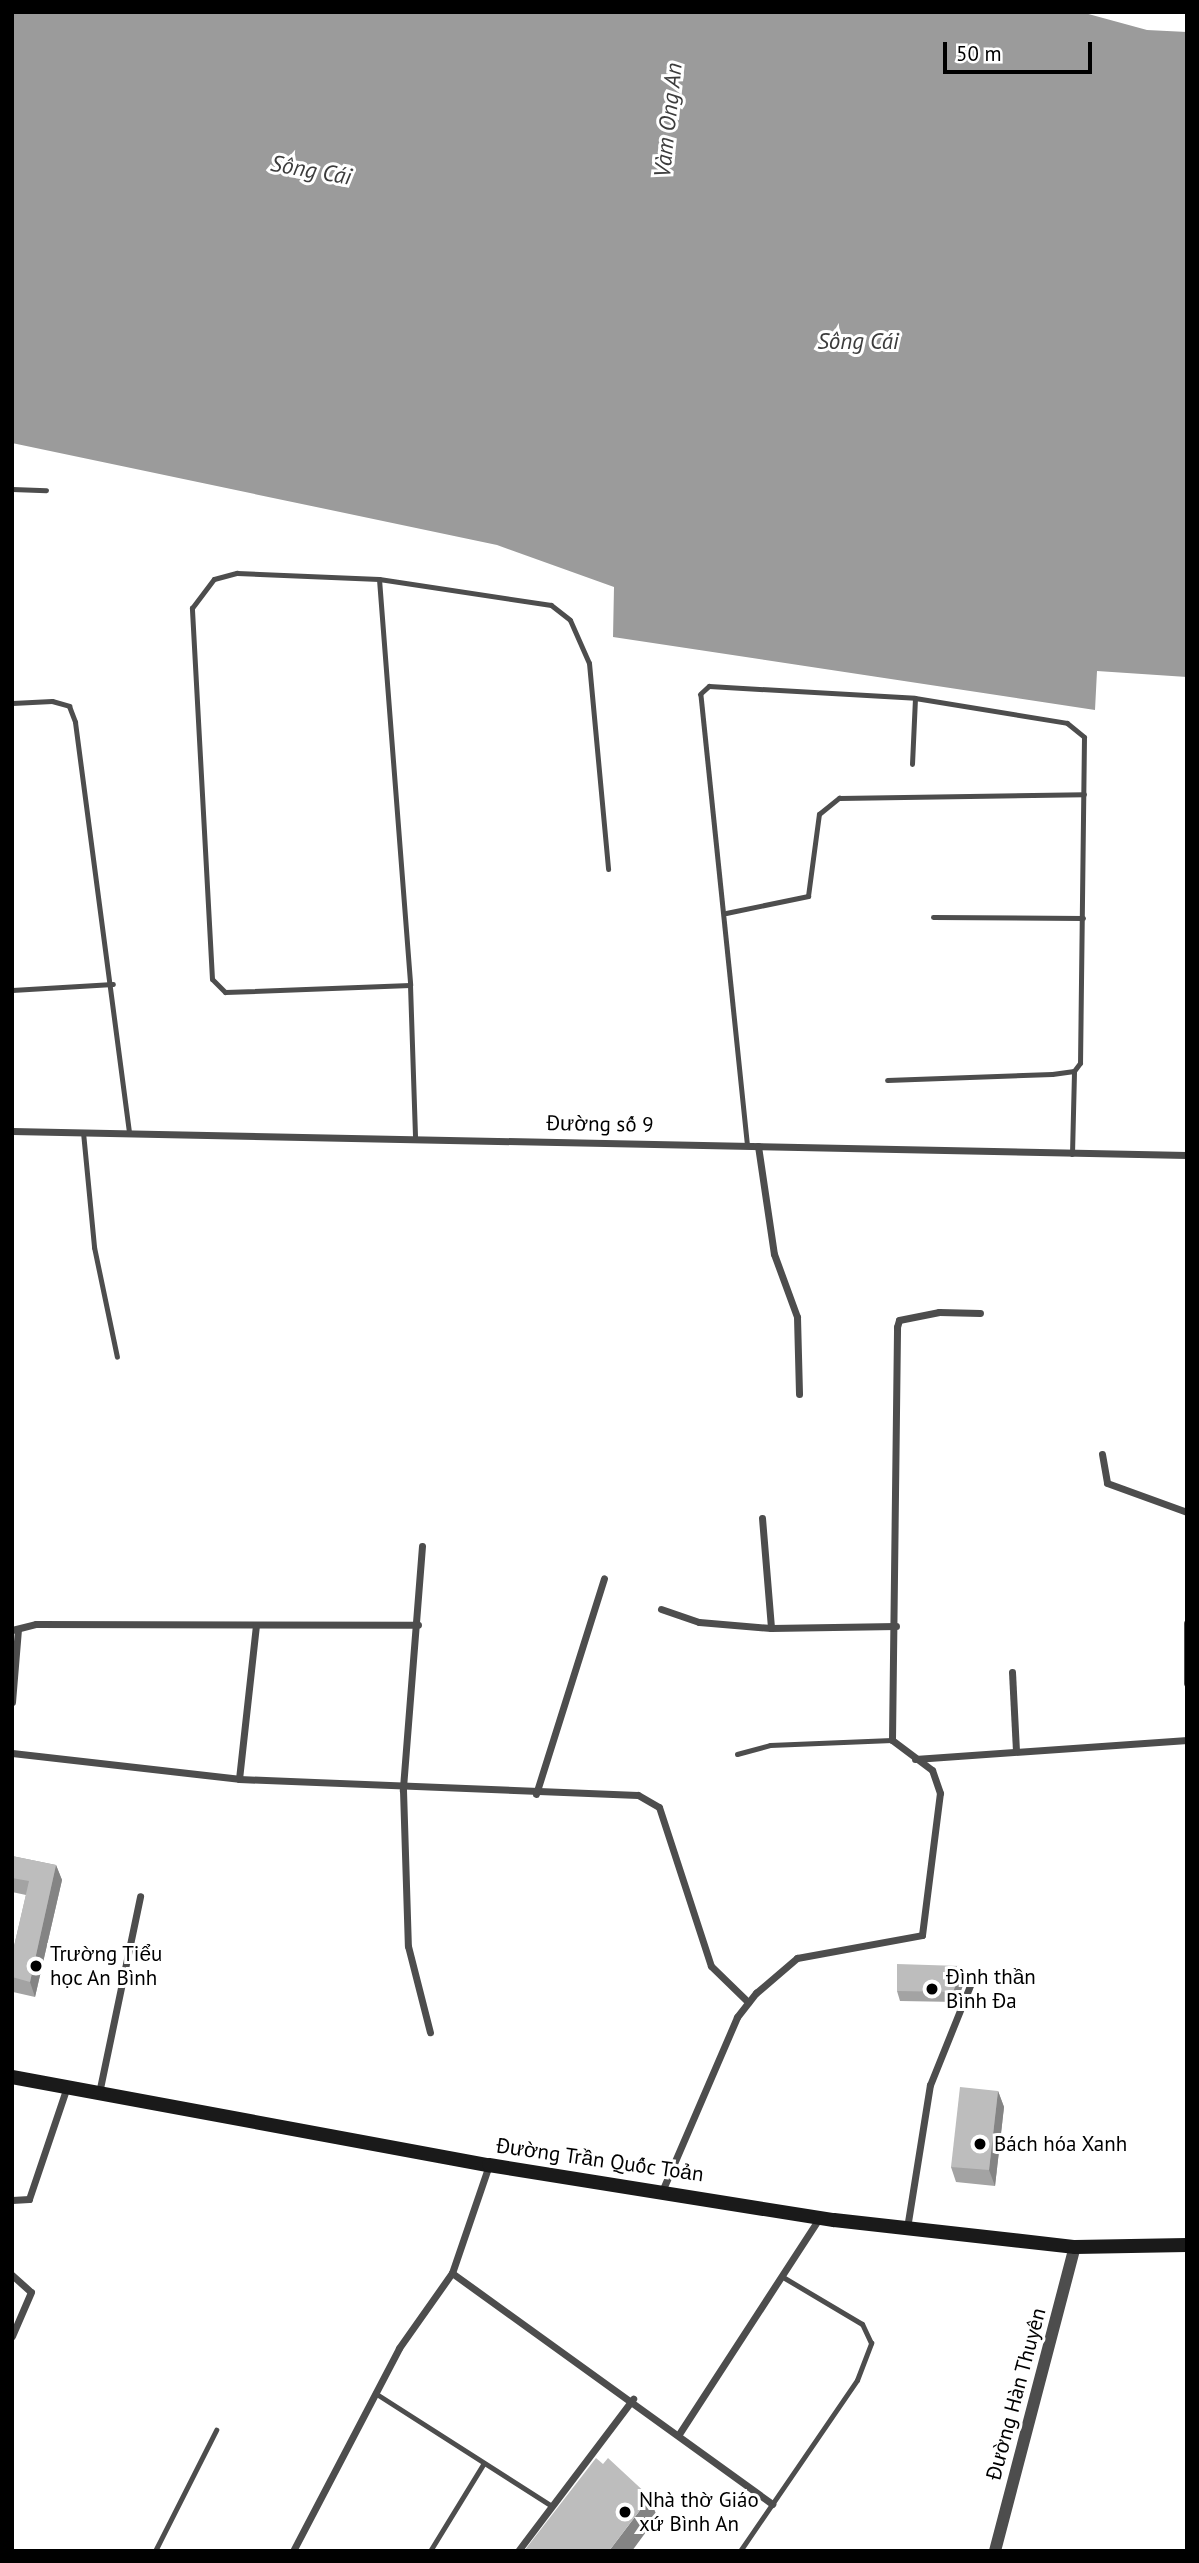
<!DOCTYPE html>
<html>
<head>
<meta charset="utf-8">
<style>
  body { margin:0 }
  #map { position:relative; width:1199px; height:2563px; overflow:hidden; background:#fff; font-family:"PT Sans",sans-serif }
  div>[style] { position:absolute }
  [style*='--x'] { left:calc(var(--x)*1px); top:calc(var(--y)*1px); width:calc(var(--w)*1px); rotate:calc(var(--a)*1deg) }
  .water>* { inset:0; background:#9b9b9b }
  .service>* { height:5px; margin:-2.5px; padding:0 2.5px; transform-origin:2.5px; border-radius:2.5px; background:#4d4d4d }
  .minor>* { height:7px; margin:-3.5px; padding:0 3.5px; transform-origin:3.5px; border-radius:3.5px; background:#4d4d4d }
  .tertiary>* { height:12px; margin:-6px; padding:0 6px; transform-origin:6px; border-radius:6px; background:#4d4d4d }
  .secondary>* { height:14px; margin:-7px; padding:0 7px; transform-origin:7px; border-radius:7px; background:#1a1a1a }
  .wall>* { inset:0; background:#a3a3a3 }
  .shaded-wall>* { inset:0; background:#848484 }
  .building>* { inset:0; background:#bdbdbd }
  .dots>* { width:19px; height:19px; translate:-50% -50%; box-sizing:border-box; border:4px solid #fff; border-radius:50% }
  span { translate:-50% -50%; white-space:nowrap; text-align:center; line-height:1.15; -webkit-text-stroke:6px #fff; paint-order:stroke }
  .street-label { font-size:21px; color:#000 }
  .poi-label { font-size:21px; color:#000 }
  .left { translate:0 -50%; text-align:left }
  .water-label { font-size:23px; color:#3c3c3c; font-style:italic }
  .frame { position:absolute; inset:0; border:14px solid #000; pointer-events:none }
  .scale { position:absolute; left:943px; top:42px; width:149px; height:32px; box-sizing:border-box; border:4px solid #000; border-top:0; padding-left:9px; font-size:21px; line-height:24px; white-space:nowrap; color:#000; -webkit-text-stroke:5px #fff; paint-order:stroke }
</style>
</head>
<body>
<div id="map">
  <div class="water">
    <i style="clip-path:polygon(12px 12px,1081px 12px,1147px 30px,1187px 32px,1187px 677px,1097px 671px,1095px 710px,613px 637px,614px 587px,497px 545px,12px 443px)"></i>
  </div>
  <div class="service">
    <i style="--x:12;--y:489;--w:34;--a:2"></i>
    <i style="--x:379;--y:579;--w:174;--a:8.6"></i>
    <i style="--x:551;--y:605;--w:24;--a:38"></i>
    <i style="--x:570;--y:620;--w:47;--a:66.2"></i>
    <i style="--x:589;--y:663;--w:207;--a:84.7"></i>
    <i style="--x:12;--y:703;--w:40;--a:-2.9"></i>
    <i style="--x:52;--y:701;--w:18;--a:16"></i>
    <i style="--x:69;--y:706;--w:17;--a:69"></i>
    <i style="--x:75;--y:722;--w:415;--a:82.5"></i>
    <i style="--x:912;--y:764;--w:66;--a:-87.4"></i>
    <i style="--x:726;--y:913;--w:84;--a:-11.7"></i>
    <i style="--x:808;--y:896;--w:83;--a:-82.4"></i>
    <i style="--x:819;--y:814;--w:26;--a:-39"></i>
    <i style="--x:839;--y:798;--w:245;--a:-0.9"></i>
    <i style="--x:933;--y:917;--w:150;--a:0.4"></i>
    <i style="--x:410;--y:985;--w:185;--a:177.8"></i>
    <i style="--x:225;--y:992;--w:18;--a:-135"></i>
    <i style="--x:212;--y:979;--w:372;--a:-93.1"></i>
    <i style="--x:192;--y:608;--w:36;--a:-53"></i>
    <i style="--x:214;--y:579;--w:24;--a:-15"></i>
    <i style="--x:237;--y:573;--w:142;--a:2.4"></i>
    <i style="--x:379;--y:579;--w:407;--a:85.6"></i>
    <i style="--x:410;--y:985;--w:152;--a:88.1"></i>
    <i style="--x:12;--y:990;--w:101;--a:-3.4"></i>
    <i style="--x:83;--y:1132;--w:116;--a:84.5"></i>
    <i style="--x:94;--y:1247;--w:112;--a:78.2"></i>
    <i style="--x:747;--y:1145;--w:453;--a:-95.9"></i>
    <i style="--x:700;--y:694;--w:12;--a:-42"></i>
    <i style="--x:709;--y:686;--w:206;--a:3.3"></i>
    <i style="--x:915;--y:698;--w:154;--a:9.3"></i>
    <i style="--x:1067;--y:723;--w:22;--a:39"></i>
    <i style="--x:1084;--y:737;--w:326;--a:90.7"></i>
    <i style="--x:1080;--y:1063;--w:10;--a:127"></i>
    <i style="--x:1074;--y:1071;--w:22;--a:172"></i>
    <i style="--x:1052;--y:1074;--w:165;--a:177.9"></i>
    <i style="--x:1072;--y:1154;--w:83;--a:-88.6"></i>
    <i style="--x:737;--y:1754;--w:34;--a:-15"></i>
    <i style="--x:770;--y:1745;--w:122;--a:-2.3"></i>
    <i style="--x:375;--y:2393;--w:210;--a:32.6"></i>
    <i style="--x:155;--y:2551;--w:136;--a:-63.2"></i>
    <i style="--x:430;--y:2551;--w:103;--a:-58.5"></i>
    <i style="--x:740;--y:2551;--w:207;--a:-55.6"></i>
    <i style="--x:857;--y:2380;--w:40;--a:-69"></i>
    <i style="--x:871;--y:2343;--w:21;--a:-115"></i>
    <i style="--x:862;--y:2324;--w:94;--a:-149.3"></i>
  </div>
  <div class="minor">
    <i style="--x:12;--y:1131;--w:1175;--a:1.17"></i>
    <i style="--x:758;--y:1146;--w:109;--a:81.6"></i>
    <i style="--x:774;--y:1254;--w:67;--a:69.9"></i>
    <i style="--x:797;--y:1317;--w:77;--a:88.5"></i>
    <i style="--x:1102;--y:1454;--w:29;--a:80"></i>
    <i style="--x:1107;--y:1483;--w:85;--a:19.9"></i>
    <i style="--x:762;--y:1518;--w:110;--a:85.3"></i>
    <i style="--x:422;--y:1546;--w:245;--a:94.5"></i>
    <i style="--x:403;--y:1790;--w:156;--a:88.2"></i>
    <i style="--x:408;--y:1946;--w:89;--a:75.7"></i>
    <i style="--x:661;--y:1609;--w:40;--a:18.9"></i>
    <i style="--x:699;--y:1622;--w:72;--a:4.8"></i>
    <i style="--x:771;--y:1628;--w:125;--a:-0.9"></i>
    <i style="--x:1187;--y:1623;--w:60;--a:90"></i>
    <i style="--x:12;--y:1630;--w:25;--a:-14"></i>
    <i style="--x:36;--y:1624;--w:382;--a:0.1"></i>
    <i style="--x:1012;--y:1672;--w:79;--a:87.1"></i>
    <i style="--x:12;--y:1702;--w:73;--a:-85.3"></i>
    <i style="--x:12;--y:1753;--w:228;--a:6.5"></i>
    <i style="--x:239;--y:1779;--w:399;--a:2.3"></i>
    <i style="--x:638;--y:1795;--w:24;--a:30"></i>
    <i style="--x:659;--y:1807;--w:167;--a:71.9"></i>
    <i style="--x:711;--y:1966;--w:52;--a:44.2"></i>
    <i style="--x:915;--y:1759;--w:273;--a:-4"></i>
    <i style="--x:239;--y:1779;--w:154;--a:-83.7"></i>
    <i style="--x:536;--y:1794;--w:226;--a:-72.5"></i>
    <i style="--x:99;--y:2093;--w:201;--a:-78.2"></i>
    <i style="--x:663;--y:2189;--w:187;--a:-66.7"></i>
    <i style="--x:737;--y:2017;--w:31;--a:-52"></i>
    <i style="--x:756;--y:1993;--w:54;--a:-40.5"></i>
    <i style="--x:797;--y:1958;--w:127;--a:-10.4"></i>
    <i style="--x:922;--y:1935;--w:143;--a:-82.8"></i>
    <i style="--x:940;--y:1793;--w:24;--a:-109"></i>
    <i style="--x:932;--y:1770;--w:50;--a:-143.1"></i>
    <i style="--x:892;--y:1740;--w:413;--a:-89.3"></i>
    <i style="--x:897;--y:1327;--w:7;--a:-74"></i>
    <i style="--x:899;--y:1320;--w:41;--a:-11.3"></i>
    <i style="--x:939;--y:1312;--w:41;--a:1.4"></i>
    <i style="--x:12;--y:2200;--w:17;--a:-3"></i>
    <i style="--x:29;--y:2199;--w:118;--a:-71.3"></i>
    <i style="--x:907;--y:2228;--w:145;--a:-80.9"></i>
    <i style="--x:930;--y:2085;--w:110;--a:-68.1"></i>
    <i style="--x:452;--y:2273;--w:114;--a:-71.1"></i>
    <i style="--x:12;--y:2275;--w:25;--a:42"></i>
    <i style="--x:31;--y:2292;--w:48;--a:113.4"></i>
    <i style="--x:679;--y:2434;--w:259;--a:-57"></i>
    <i style="--x:293;--y:2551;--w:229;--a:-62.4"></i>
    <i style="--x:399;--y:2348;--w:92;--a:-54.8"></i>
    <i style="--x:452;--y:2273;--w:395;--a:35.8"></i>
    <i style="--x:518;--y:2551;--w:191;--a:-52.9"></i>
  </div>
  <div class="tertiary">
    <i style="--x:995;--y:2551;--w:314;--a:-75.3"></i>
  </div>
  <div class="secondary">
    <i style="--x:12;--y:2077;--w:485;--a:10.5"></i>
    <i style="--x:489;--y:2165;--w:349;--a:9.1"></i>
    <i style="--x:834;--y:2220;--w:243;--a:6.4"></i>
    <i style="--x:1075;--y:2247;--w:112;--a:-1"></i>
  </div>
  <div class="wall">
    <i style="clip-path:polygon(12px 1856px,56px 1865px,62px 1880px,35px 1997px,13px 1992px,12px 1990px,12px 1955px,26px 1895px,12px 1892px)"></i>
    <i style="clip-path:polygon(960px 1966px,964px 1976px,963px 1985px,957px 2002px,900px 2001px,897px 1991px)"></i>
    <i style="clip-path:polygon(998px 2091px,1004px 2107px,995px 2186px,956px 2182px,951px 2167px)"></i>
  </div>
  <div class="shaded-wall">
    <i style="clip-path:polygon(56px 1865px,62px 1880px,35px 1997px,30px 1982px)"></i>
    <i style="clip-path:polygon(960px 1966px,964px 1976px,963px 1985px,957px 2002px,953px 1992px)"></i>
    <i style="clip-path:polygon(998px 2091px,1004px 2107px,995px 2186px,989px 2170px)"></i>
    <i style="clip-path:polygon(650px 2497px,657px 2517px,632px 2551px,609px 2551px)"></i>
  </div>
  <div class="building">
    <i style="clip-path:polygon(12px 1856px,56px 1865px,30px 1982px,12px 1977px,12px 1955px,29px 1881px,12px 1878px)"></i>
    <i style="clip-path:polygon(897px 1964px,960px 1966px,960px 1975px,953px 1992px,897px 1991px)"></i>
    <i style="clip-path:polygon(960px 2087px,998px 2091px,989px 2170px,951px 2167px)"></i>
    <i style="clip-path:polygon(596px 2458px,603px 2464px,608px 2458px,650px 2497px,609px 2551px,524px 2551px)"></i>
  </div>
  <div class="dots">
    <i style="left:36px;top:1966px;background:#000"></i>
    <i style="left:932px;top:1989px;background:#000"></i>
    <i style="left:980px;top:2144px;background:#000"></i>
    <i style="left:625px;top:2512px;background:#000"></i>
  </div>
  <div class="street-label">
    <span style="left:600px;top:1124px;rotate:1deg">Đường số 9</span>
    <span style="left:600px;top:2160px;rotate:8deg">Đường Trần Quốc Toản</span>
    <span style="left:1016px;top:2394px;rotate:-75deg">Đường Hàn Thuyên</span>
  </div>
  <div class="poi-label">
    <span class="left" style="left:50px;top:1966px">Trường Tiểu<br>học An Bình</span>
    <span class="left" style="left:946px;top:1989px">Đình thần<br>Bình Đa</span>
    <span class="left" style="left:994px;top:2144px">Bách hóa Xanh</span>
    <span class="left" style="left:639px;top:2512px">Nhà thờ Giáo<br>xứ Bình An</span>
  </div>
  <div class="water-label">
    <span style="left:668px;top:120px;rotate:-84deg">Vàm Ong An</span>
    <span style="left:311px;top:170px;rotate:10deg">Sông Cái</span>
    <span style="left:858px;top:341px">Sông Cái</span>
  </div>
  <div class="frame"></div>
  <div class="scale">50 m</div>
</div>
</body>
</html>
